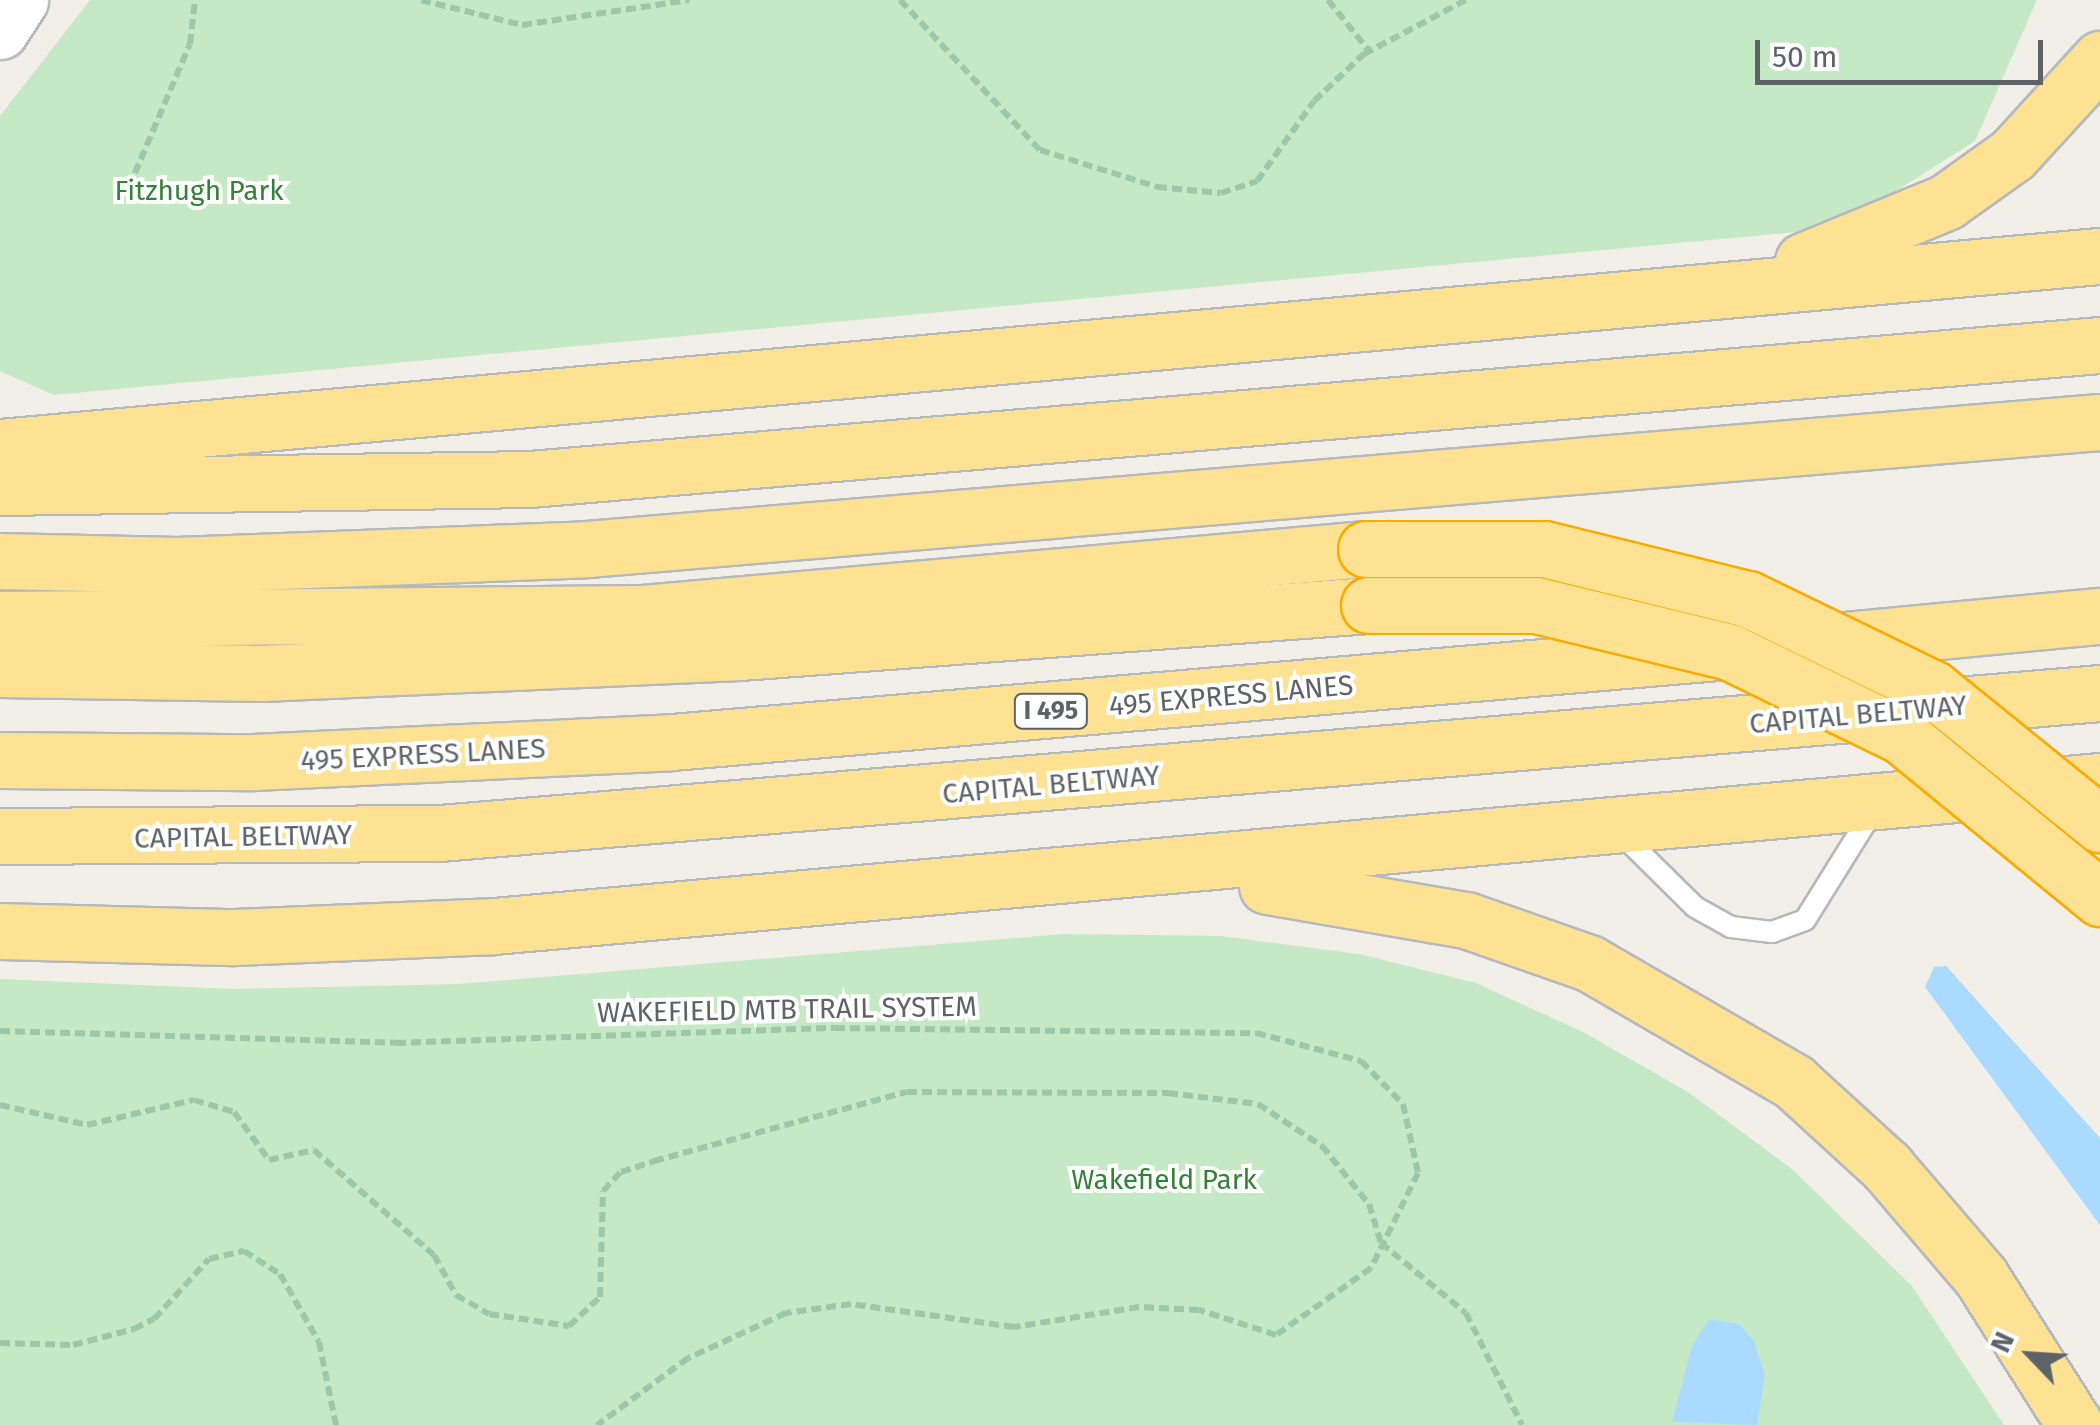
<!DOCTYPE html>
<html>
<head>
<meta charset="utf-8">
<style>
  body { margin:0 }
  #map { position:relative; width:2100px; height:1425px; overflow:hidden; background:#f1efe8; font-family:"Fira Sans",sans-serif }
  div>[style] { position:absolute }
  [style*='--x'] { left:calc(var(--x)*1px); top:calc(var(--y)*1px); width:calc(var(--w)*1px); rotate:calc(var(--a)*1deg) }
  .green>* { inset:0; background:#c5e8c5 }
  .water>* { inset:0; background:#aadaff }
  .path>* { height:6px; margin-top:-3px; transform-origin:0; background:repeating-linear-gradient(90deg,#9cc7a9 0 10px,transparent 0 15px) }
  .roads { filter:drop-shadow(2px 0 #b5b8bc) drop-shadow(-2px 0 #b5b8bc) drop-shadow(0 2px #b5b8bc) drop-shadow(0 -2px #b5b8bc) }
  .lane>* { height:20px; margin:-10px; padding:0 10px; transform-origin:10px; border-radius:10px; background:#fff }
  .secondary>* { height:55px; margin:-27.5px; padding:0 27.5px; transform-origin:27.5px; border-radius:27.5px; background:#fff }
  .highway>* { height:55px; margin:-27.5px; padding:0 27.5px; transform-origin:27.5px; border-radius:27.5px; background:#fde293 }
  .bridges { filter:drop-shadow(2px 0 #f9ab00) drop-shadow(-2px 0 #f9ab00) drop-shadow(0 2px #f9ab00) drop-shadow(0 -2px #f9ab00) }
  .highway-bridge>* { height:55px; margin:-27.5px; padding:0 27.5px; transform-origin:27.5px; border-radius:27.5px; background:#fde293 }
  span { translate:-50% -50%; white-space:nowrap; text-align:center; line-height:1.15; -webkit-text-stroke:8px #fff; paint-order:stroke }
  .shield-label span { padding:2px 8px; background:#fff; border:2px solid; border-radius:8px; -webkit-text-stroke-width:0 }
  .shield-label { font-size:25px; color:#5f6368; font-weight:700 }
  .park-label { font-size:28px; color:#348238 }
  .street-label { font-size:28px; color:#5f6368 }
  .north { position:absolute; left:1980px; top:1305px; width:100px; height:100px; -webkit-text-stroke:8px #fff; paint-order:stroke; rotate:295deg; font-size:28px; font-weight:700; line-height:40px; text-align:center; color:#5f6368 }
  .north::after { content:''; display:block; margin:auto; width:35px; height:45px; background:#5f6368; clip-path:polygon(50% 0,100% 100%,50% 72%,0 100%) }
  .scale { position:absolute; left:1755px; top:40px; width:288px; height:45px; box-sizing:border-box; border:5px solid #5f6368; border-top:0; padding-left:12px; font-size:30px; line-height:35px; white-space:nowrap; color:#5f6368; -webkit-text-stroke:8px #fff; paint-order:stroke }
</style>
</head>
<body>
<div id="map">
  <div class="green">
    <i style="clip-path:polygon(90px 0,2037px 0,1975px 141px,1882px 200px,1796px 232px,54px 395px,0 371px,0 116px)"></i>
    <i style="clip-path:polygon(1064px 934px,1220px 936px,1359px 954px,1476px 983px,1583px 1032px,1688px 1092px,1793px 1170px,1911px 1285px,2004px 1425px,0 1425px,0 979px,233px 989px,459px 984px)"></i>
  </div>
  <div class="water">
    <i style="clip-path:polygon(1946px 966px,2100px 1138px,2100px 1225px,1925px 987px,1934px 967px)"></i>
    <i style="clip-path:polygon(1709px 1319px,1739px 1324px,1754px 1341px,1765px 1375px,1757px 1425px,1672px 1422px,1692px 1346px)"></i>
  </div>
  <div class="path">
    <i style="--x:421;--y:0;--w:104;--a:13.9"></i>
    <i style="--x:522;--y:25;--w:169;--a:-8.5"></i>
    <i style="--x:900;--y:0;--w:205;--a:47"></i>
    <i style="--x:1040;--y:150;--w:123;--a:17.5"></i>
    <i style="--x:1157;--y:187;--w:64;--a:5.4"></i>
    <i style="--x:1221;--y:193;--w:38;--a:-18"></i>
    <i style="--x:1257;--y:181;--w:98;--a:-54.5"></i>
    <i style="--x:1314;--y:101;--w:69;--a:-43.2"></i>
    <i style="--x:1364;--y:54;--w:115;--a:-27.9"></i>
    <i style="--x:1328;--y:0;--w:67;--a:51.1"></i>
    <i style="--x:129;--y:187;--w:155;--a:-66.9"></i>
    <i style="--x:190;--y:44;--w:44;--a:-83.5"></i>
    <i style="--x:0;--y:1031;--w:396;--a:1.7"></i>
    <i style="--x:396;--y:1043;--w:439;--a:-2"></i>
    <i style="--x:835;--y:1028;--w:421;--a:0.7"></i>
    <i style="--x:1256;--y:1033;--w:109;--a:14.9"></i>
    <i style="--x:1361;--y:1061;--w:60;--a:45.7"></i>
    <i style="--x:1403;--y:1104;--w:71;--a:77.7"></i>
    <i style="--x:1418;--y:1173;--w:106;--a:116.3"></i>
    <i style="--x:1371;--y:1268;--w:116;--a:144.8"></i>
    <i style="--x:1276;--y:1335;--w:81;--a:-162"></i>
    <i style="--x:1199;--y:1310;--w:60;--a:-177.1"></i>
    <i style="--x:1139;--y:1307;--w:127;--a:170.9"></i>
    <i style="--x:1014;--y:1327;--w:165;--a:-172"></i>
    <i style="--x:851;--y:1304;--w:66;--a:172.1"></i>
    <i style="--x:786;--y:1313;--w:108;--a:155.3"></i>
    <i style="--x:688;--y:1358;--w:113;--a:143.6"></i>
    <i style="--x:0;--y:1105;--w:89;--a:12.9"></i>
    <i style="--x:87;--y:1125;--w:110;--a:-13.2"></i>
    <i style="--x:194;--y:1100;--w:42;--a:16.7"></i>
    <i style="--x:234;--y:1112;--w:59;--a:53.9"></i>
    <i style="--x:269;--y:1160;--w:46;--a:-12.5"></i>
    <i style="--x:314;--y:1150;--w:159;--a:41.2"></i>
    <i style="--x:434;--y:1255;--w:46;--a:61.2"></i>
    <i style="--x:456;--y:1295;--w:38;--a:30"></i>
    <i style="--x:489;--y:1314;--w:81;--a:8.5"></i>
    <i style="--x:569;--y:1326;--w:42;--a:-43.1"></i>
    <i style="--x:600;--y:1297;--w:106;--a:-88.4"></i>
    <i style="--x:603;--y:1191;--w:26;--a:-47"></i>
    <i style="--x:621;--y:1172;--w:35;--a:-18"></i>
    <i style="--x:654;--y:1161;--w:262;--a:-15.3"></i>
    <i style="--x:907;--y:1092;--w:261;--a:0.2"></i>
    <i style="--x:1168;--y:1093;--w:91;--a:7"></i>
    <i style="--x:1258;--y:1104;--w:77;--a:33.3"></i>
    <i style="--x:1322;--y:1146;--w:75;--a:51"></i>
    <i style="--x:1369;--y:1204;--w:41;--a:72.9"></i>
    <i style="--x:1381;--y:1243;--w:110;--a:39.5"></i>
    <i style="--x:1466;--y:1313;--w:125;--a:63.4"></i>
    <i style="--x:0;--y:1343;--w:73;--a:1.6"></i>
    <i style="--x:73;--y:1345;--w:63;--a:-14.7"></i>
    <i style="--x:134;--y:1329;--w:22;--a:-27"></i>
    <i style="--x:154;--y:1319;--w:81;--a:-47.5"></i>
    <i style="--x:209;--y:1259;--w:36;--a:-13"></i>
    <i style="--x:244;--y:1251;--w:43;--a:32.6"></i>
    <i style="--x:280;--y:1274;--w:78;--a:60.2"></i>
    <i style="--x:319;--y:1342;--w:85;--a:78.4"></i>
  </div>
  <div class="roads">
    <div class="lane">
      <i style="--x:1618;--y:831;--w:108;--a:44.6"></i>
      <i style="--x:1695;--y:907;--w:41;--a:29.1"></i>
      <i style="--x:1731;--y:927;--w:41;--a:7"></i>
      <i style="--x:1772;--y:932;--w:35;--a:-20"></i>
      <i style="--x:1805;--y:920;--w:134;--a:-58.1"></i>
    </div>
    <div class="secondary">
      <i style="--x:0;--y:31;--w:37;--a:-57"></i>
    </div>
    <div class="highway">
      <i style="--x:1803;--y:261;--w:155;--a:-22.4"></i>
      <i style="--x:1946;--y:202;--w:82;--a:-35.6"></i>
      <i style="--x:2013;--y:154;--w:129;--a:-47.5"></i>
      <i style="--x:0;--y:447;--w:2109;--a:-5.2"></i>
      <i style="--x:0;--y:487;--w:530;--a:-0.86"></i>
      <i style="--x:530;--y:479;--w:1576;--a:-4.88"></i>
      <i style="--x:0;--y:561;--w:177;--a:1.3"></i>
      <i style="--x:177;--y:565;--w:410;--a:-2.2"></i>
      <i style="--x:587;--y:549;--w:1518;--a:-4.8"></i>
      <i style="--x:0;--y:619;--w:643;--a:-0.53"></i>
      <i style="--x:643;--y:613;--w:726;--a:-5.06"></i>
      <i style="--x:1813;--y:643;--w:288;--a:-5.4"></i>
      <i style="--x:0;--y:669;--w:262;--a:0.9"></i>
      <i style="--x:262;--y:673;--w:478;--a:-2.5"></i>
      <i style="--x:740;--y:652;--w:631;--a:-4.27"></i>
      <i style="--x:0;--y:760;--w:253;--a:0.5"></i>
      <i style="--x:253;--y:762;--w:419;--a:-2.7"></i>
      <i style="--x:672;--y:742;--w:1050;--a:-4.92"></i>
      <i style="--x:0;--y:836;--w:440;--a:-0.4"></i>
      <i style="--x:440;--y:833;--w:1666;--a:-4.82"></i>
      <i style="--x:1267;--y:886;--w:202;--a:9.7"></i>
      <i style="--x:1466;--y:920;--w:130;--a:19.3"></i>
      <i style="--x:1589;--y:963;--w:237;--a:30.1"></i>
      <i style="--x:1794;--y:1082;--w:125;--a:42.4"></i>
      <i style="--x:1886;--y:1166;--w:146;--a:49.4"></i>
      <i style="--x:1981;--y:1277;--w:175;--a:57.6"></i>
      <i style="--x:0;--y:931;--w:235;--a:1.5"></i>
      <i style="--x:235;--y:937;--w:259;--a:-2.4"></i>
      <i style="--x:494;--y:926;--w:1613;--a:-5.16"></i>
    </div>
  </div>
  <div class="bridges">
    <div class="highway-bridge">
      <i style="--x:1366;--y:549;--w:178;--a:0"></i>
      <i style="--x:1544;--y:549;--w:210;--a:13.8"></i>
      <i style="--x:1748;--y:599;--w:206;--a:25.9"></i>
      <i style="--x:1933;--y:689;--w:215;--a:39"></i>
      <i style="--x:1369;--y:605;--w:167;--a:0"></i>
      <i style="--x:1536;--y:605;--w:200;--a:13.6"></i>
      <i style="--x:1730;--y:652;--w:191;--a:26"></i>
      <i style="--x:1902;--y:736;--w:256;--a:39.3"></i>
    </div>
  </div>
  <div class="shield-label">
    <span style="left:1051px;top:711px">I 495</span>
  </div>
  <div class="park-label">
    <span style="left:199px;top:191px">Fitzhugh Park</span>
    <span style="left:1164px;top:1180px">Wakefield Park</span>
  </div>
  <div class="street-label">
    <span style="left:1231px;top:696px;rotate:-5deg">495 EXPRESS LANES</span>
    <span style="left:1858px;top:715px;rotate:-5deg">CAPITAL BELTWAY</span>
    <span style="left:423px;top:755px;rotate:-3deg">495 EXPRESS LANES</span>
    <span style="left:1051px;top:785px;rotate:-5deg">CAPITAL BELTWAY</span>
    <span style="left:243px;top:837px;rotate:-1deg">CAPITAL BELTWAY</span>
    <span style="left:787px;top:1010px;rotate:-1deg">WAKEFIELD MTB TRAIL SYSTEM</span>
  </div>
  <div class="north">N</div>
  <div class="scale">50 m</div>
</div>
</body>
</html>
